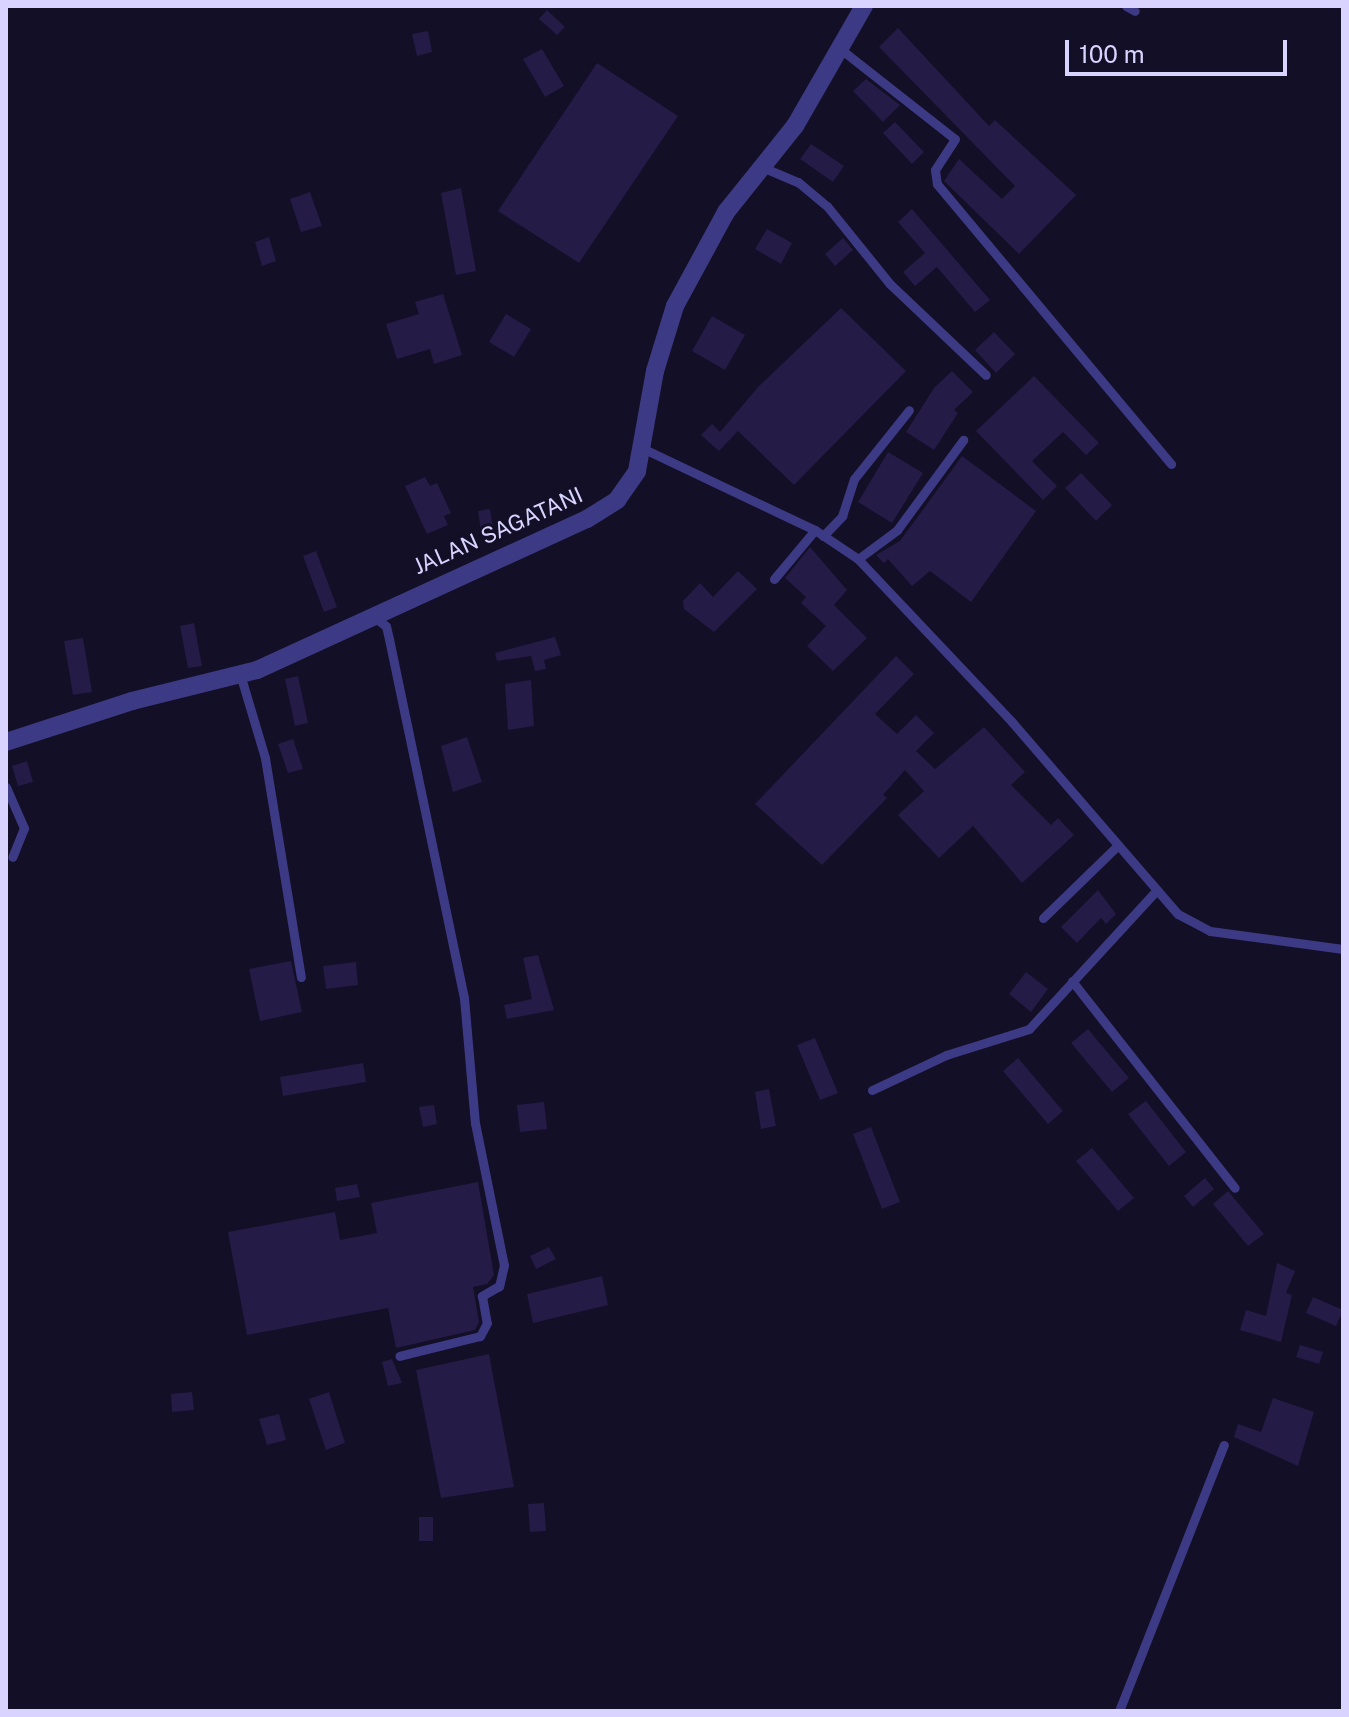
<!DOCTYPE html>
<html>
<head>
<meta charset="utf-8">
<style>
  body { margin:0 }
  #map { position:relative; width:1349px; height:1717px; overflow:hidden; background:#130f26; font-family:"Public Sans",sans-serif }
  div>[style] { position:absolute }
  [style*='--x'] { left:calc(var(--x)*1px); top:calc(var(--y)*1px); width:calc(var(--w)*1px); rotate:calc(var(--a)*1deg) }
  .building>* { inset:0; background:#241b47 }
  .service>* { height:9px; margin:-4.5px; padding:0 4.5px; transform-origin:4.5px; border-radius:4.5px; background:#3d3a85 }
  .minor>* { height:18px; margin:-9px; padding:0 9px; transform-origin:9px; border-radius:9px; background:#3d3a85 }
  span { translate:-50% -50%; white-space:nowrap; text-align:center; line-height:1.15; -webkit-text-stroke:6px #130f26; paint-order:stroke }
  .street-label { font-size:22px; color:#d9d4ff }
  .frame { position:absolute; inset:0; border:8px solid #d9d4ff; pointer-events:none }
  .scale { position:absolute; left:1065px; top:40px; width:222px; height:36px; box-sizing:border-box; border:4px solid #d9d4ff; border-top:0; padding-left:10px; font-size:24px; line-height:28px; white-space:nowrap; color:#d9d4ff; -webkit-text-stroke:6px #130f26; paint-order:stroke }
</style>
</head>
<body>
<div id="map">
  <div class="building">
    <i style="clip-path:polygon(547px 10px,565px 27px,557px 35px,539px 19px)"></i>
    <i style="clip-path:polygon(898px 28px,989px 126px,995px 120px,1076px 195px,1019px 254px,944px 181px,959px 159px,1002px 199px,1015px 186px,879px 47px)"></i>
    <i style="clip-path:polygon(428px 31px,432px 52px,417px 56px,412px 34px)"></i>
    <i style="clip-path:polygon(542px 49px,564px 86px,545px 97px,523px 59px)"></i>
    <i style="clip-path:polygon(597px 63px,678px 116px,579px 263px,498px 211px)"></i>
    <i style="clip-path:polygon(866px 79px,900px 105px,883px 122px,853px 91px)"></i>
    <i style="clip-path:polygon(895px 122px,924px 152px,912px 164px,883px 133px)"></i>
    <i style="clip-path:polygon(811px 144px,844px 166px,833px 182px,800px 159px)"></i>
    <i style="clip-path:polygon(461px 188px,476px 271px,456px 275px,441px 193px)"></i>
    <i style="clip-path:polygon(310px 192px,322px 226px,301px 232px,290px 199px)"></i>
    <i style="clip-path:polygon(912px 209px,990px 300px,975px 312px,937px 267px,915px 286px,903px 272px,925px 253px,898px 222px)"></i>
    <i style="clip-path:polygon(767px 229px,792px 243px,781px 264px,755px 249px)"></i>
    <i style="clip-path:polygon(269px 237px,276px 261px,262px 266px,255px 242px)"></i>
    <i style="clip-path:polygon(843px 238px,853px 250px,835px 266px,825px 254px)"></i>
    <i style="clip-path:polygon(443px 294px,462px 355px,434px 364px,430px 349px,397px 359px,386px 324px,419px 314px,415px 302px)"></i>
    <i style="clip-path:polygon(841px 308px,906px 371px,794px 485px,738px 431px,719px 451px,701px 435px,712px 424px,720px 432px,759px 386px)"></i>
    <i style="clip-path:polygon(506px 314px,531px 329px,514px 357px,489px 342px)"></i>
    <i style="clip-path:polygon(712px 316px,745px 335px,725px 370px,692px 351px)"></i>
    <i style="clip-path:polygon(994px 332px,1015px 354px,996px 373px,975px 350px)"></i>
    <i style="clip-path:polygon(952px 371px,973px 392px,954px 410px,958px 413px,934px 450px,906px 432px,934px 388px)"></i>
    <i style="clip-path:polygon(1034px 376px,1099px 443px,1086px 455px,1063px 432px,1032px 461px,1057px 486px,1043px 500px,976px 431px)"></i>
    <i style="clip-path:polygon(888px 452px,923px 473px,892px 523px,858px 502px)"></i>
    <i style="clip-path:polygon(962px 456px,1036px 511px,971px 602px,930px 571px,912px 586px,888px 559px,884px 563px,876px 555px,900px 541px)"></i>
    <i style="clip-path:polygon(1081px 473px,1112px 505px,1096px 521px,1065px 488px)"></i>
    <i style="clip-path:polygon(425px 477px,430px 486px,437px 483px,451px 513px,444px 516px,448px 525px,427px 534px,405px 486px)"></i>
    <i style="clip-path:polygon(490px 509px,493px 529px,481px 531px,478px 511px)"></i>
    <i style="clip-path:polygon(810px 547px,847px 590px,834px 605px,867px 638px,833px 671px,807px 646px,826px 626px,801px 603px,806px 597px,785px 578px)"></i>
    <i style="clip-path:polygon(316px 551px,337px 607px,324px 612px,303px 556px)"></i>
    <i style="clip-path:polygon(738px 571px,757px 589px,714px 632px,684px 609px,683px 601px,700px 583px,713px 597px)"></i>
    <i style="clip-path:polygon(194px 623px,202px 666px,188px 668px,180px 626px)"></i>
    <i style="clip-path:polygon(555px 637px,561px 655px,544px 660px,546px 669px,535px 671px,531px 656px,497px 661px,495px 653px)"></i>
    <i style="clip-path:polygon(83px 638px,92px 692px,73px 695px,64px 641px)"></i>
    <i style="clip-path:polygon(896px 656px,914px 674px,875px 714px,897px 734px,916px 715px,934px 733px,916px 751px,935px 769px,984px 727px,1025px 772px,1011px 785px,1051px 825px,1058px 818px,1074px 835px,1022px 883px,973px 826px,939px 858px,898px 815px,924px 791px,905px 770px,883px 795px,887px 798px,822px 865px,755px 804px)"></i>
    <i style="clip-path:polygon(298px 676px,308px 723px,295px 726px,285px 679px)"></i>
    <i style="clip-path:polygon(531px 680px,534px 726px,508px 730px,505px 684px)"></i>
    <i style="clip-path:polygon(467px 737px,482px 782px,453px 792px,441px 746px)"></i>
    <i style="clip-path:polygon(293px 739px,303px 769px,288px 773px,278px 744px)"></i>
    <i style="clip-path:polygon(27px 761px,33px 782px,18px 786px,12px 766px)"></i>
    <i style="clip-path:polygon(1098px 890px,1116px 914px,1106px 924px,1101px 918px,1077px 943px,1061px 927px)"></i>
    <i style="clip-path:polygon(538px 955px,554px 1010px,507px 1019px,504px 1005px,532px 999px,523px 958px)"></i>
    <i style="clip-path:polygon(291px 961px,302px 1012px,260px 1021px,249px 969px)"></i>
    <i style="clip-path:polygon(356px 962px,358px 985px,326px 989px,323px 966px)"></i>
    <i style="clip-path:polygon(1026px 972px,1048px 989px,1031px 1012px,1009px 994px)"></i>
    <i style="clip-path:polygon(1088px 1029px,1129px 1078px,1112px 1092px,1071px 1043px)"></i>
    <i style="clip-path:polygon(815px 1038px,838px 1093px,820px 1100px,797px 1045px)"></i>
    <i style="clip-path:polygon(1018px 1058px,1063px 1111px,1048px 1124px,1003px 1071px)"></i>
    <i style="clip-path:polygon(363px 1063px,366px 1082px,283px 1096px,280px 1077px)"></i>
    <i style="clip-path:polygon(769px 1089px,776px 1126px,761px 1129px,755px 1092px)"></i>
    <i style="clip-path:polygon(1146px 1101px,1186px 1152px,1169px 1166px,1128px 1114px)"></i>
    <i style="clip-path:polygon(544px 1102px,547px 1129px,520px 1132px,517px 1105px)"></i>
    <i style="clip-path:polygon(434px 1105px,437px 1124px,423px 1127px,419px 1107px)"></i>
    <i style="clip-path:polygon(871px 1127px,900px 1202px,882px 1209px,853px 1134px)"></i>
    <i style="clip-path:polygon(1092px 1148px,1134px 1198px,1118px 1211px,1076px 1161px)"></i>
    <i style="clip-path:polygon(1205px 1178px,1214px 1189px,1193px 1207px,1184px 1196px)"></i>
    <i style="clip-path:polygon(478px 1182px,494px 1275px,487px 1284px,473px 1287px,479px 1322px,475px 1330px,396px 1348px,388px 1308px,247px 1335px,228px 1232px,335px 1212px,340px 1240px,377px 1233px,371px 1203px)"></i>
    <i style="clip-path:polygon(357px 1184px,360px 1197px,337px 1201px,335px 1188px)"></i>
    <i style="clip-path:polygon(1228px 1191px,1264px 1234px,1248px 1246px,1213px 1204px)"></i>
    <i style="clip-path:polygon(549px 1247px,556px 1259px,536px 1269px,530px 1256px)"></i>
    <i style="clip-path:polygon(1277px 1263px,1295px 1271px,1286px 1293px,1292px 1295px,1281px 1342px,1240px 1330px,1246px 1310px,1266px 1316px)"></i>
    <i style="clip-path:polygon(602px 1276px,608px 1305px,533px 1323px,527px 1294px)"></i>
    <i style="clip-path:polygon(1313px 1297px,1343px 1310px,1336px 1326px,1306px 1313px)"></i>
    <i style="clip-path:polygon(1300px 1345px,1323px 1352px,1319px 1364px,1296px 1357px)"></i>
    <i style="clip-path:polygon(489px 1354px,514px 1487px,441px 1498px,416px 1370px)"></i>
    <i style="clip-path:polygon(392px 1359px,402px 1383px,388px 1386px,382px 1362px)"></i>
    <i style="clip-path:polygon(192px 1392px,194px 1410px,172px 1412px,171px 1394px)"></i>
    <i style="clip-path:polygon(329px 1392px,345px 1443px,326px 1450px,309px 1399px)"></i>
    <i style="clip-path:polygon(1273px 1398px,1314px 1412px,1298px 1466px,1234px 1437px,1238px 1424px,1261px 1432px)"></i>
    <i style="clip-path:polygon(279px 1414px,286px 1440px,267px 1445px,259px 1419px)"></i>
    <i style="clip-path:polygon(544px 1503px,546px 1531px,530px 1532px,528px 1504px)"></i>
    <i style="clip-path:polygon(419px 1517px,433px 1517px,433px 1541px,419px 1541px)"></i>
  </div>
  <div class="service">
    <i style="--x:1126;--y:6;--w:10;--a:29"></i>
    <i style="--x:843;--y:51;--w:142;--a:38.2"></i>
    <i style="--x:955;--y:139;--w:37;--a:123"></i>
    <i style="--x:935;--y:170;--w:14;--a:82"></i>
    <i style="--x:937;--y:184;--w:365;--a:50.1"></i>
    <i style="--x:762;--y:167;--w:39;--a:23"></i>
    <i style="--x:798;--y:182;--w:38;--a:40"></i>
    <i style="--x:827;--y:206;--w:100;--a:51.1"></i>
    <i style="--x:890;--y:284;--w:132;--a:43.5"></i>
    <i style="--x:642;--y:448;--w:191;--a:25.4"></i>
    <i style="--x:815;--y:530;--w:52;--a:34"></i>
    <i style="--x:858;--y:559;--w:224;--a:46.6"></i>
    <i style="--x:1012;--y:722;--w:254;--a:49.2"></i>
    <i style="--x:1178;--y:914;--w:36;--a:28"></i>
    <i style="--x:1210;--y:931;--w:134;--a:7.7"></i>
    <i style="--x:823;--y:536;--w:28;--a:-46"></i>
    <i style="--x:842;--y:516;--w:39;--a:-72"></i>
    <i style="--x:854;--y:479;--w:88;--a:-51.4"></i>
    <i style="--x:858;--y:559;--w:49;--a:-36.6"></i>
    <i style="--x:897;--y:530;--w:112;--a:-53.7"></i>
    <i style="--x:774;--y:579;--w:64;--a:-50.1"></i>
    <i style="--x:373;--y:616;--w:16;--a:38"></i>
    <i style="--x:386;--y:626;--w:13;--a:77"></i>
    <i style="--x:389;--y:639;--w:367;--a:78.2"></i>
    <i style="--x:464;--y:998;--w:125;--a:85"></i>
    <i style="--x:475;--y:1123;--w:145;--a:78.5"></i>
    <i style="--x:504;--y:1265;--w:22;--a:103"></i>
    <i style="--x:499;--y:1286;--w:20;--a:150"></i>
    <i style="--x:482;--y:1296;--w:27;--a:80"></i>
    <i style="--x:487;--y:1323;--w:15;--a:118"></i>
    <i style="--x:480;--y:1336;--w:83;--a:166.1"></i>
    <i style="--x:240;--y:674;--w:88;--a:73.4"></i>
    <i style="--x:265;--y:758;--w:222;--a:80.7"></i>
    <i style="--x:6;--y:787;--w:45;--a:66.3"></i>
    <i style="--x:24;--y:828;--w:31;--a:112"></i>
    <i style="--x:1043;--y:918;--w:103;--a:-44.2"></i>
    <i style="--x:1072;--y:981;--w:263;--a:51.8"></i>
    <i style="--x:872;--y:1090;--w:82;--a:-25.3"></i>
    <i style="--x:946;--y:1055;--w:87;--a:-17.4"></i>
    <i style="--x:1029;--y:1029;--w:189;--a:-47.4"></i>
    <i style="--x:1119;--y:1711;--w:286;--a:-68.5"></i>
  </div>
  <div class="minor">
    <i style="--x:6;--y:742;--w:133;--a:-18"></i>
    <i style="--x:132;--y:701;--w:129;--a:-13.9"></i>
    <i style="--x:257;--y:670;--w:363;--a:-24.6"></i>
    <i style="--x:587;--y:519;--w:36;--a:-32"></i>
    <i style="--x:617;--y:500;--w:35;--a:-55"></i>
    <i style="--x:637;--y:471;--w:102;--a:-79.8"></i>
    <i style="--x:655;--y:371;--w:68;--a:-72.9"></i>
    <i style="--x:675;--y:306;--w:107;--a:-61.5"></i>
    <i style="--x:726;--y:212;--w:110;--a:-51.3"></i>
    <i style="--x:795;--y:126;--w:138;--a:-60.1"></i>
  </div>
  <div class="street-label">
    <span style="left:498px;top:531px;rotate:-24deg">JALAN SAGATANI</span>
  </div>
  <div class="frame"></div>
  <div class="scale">100 m</div>
</div>
</body>
</html>
